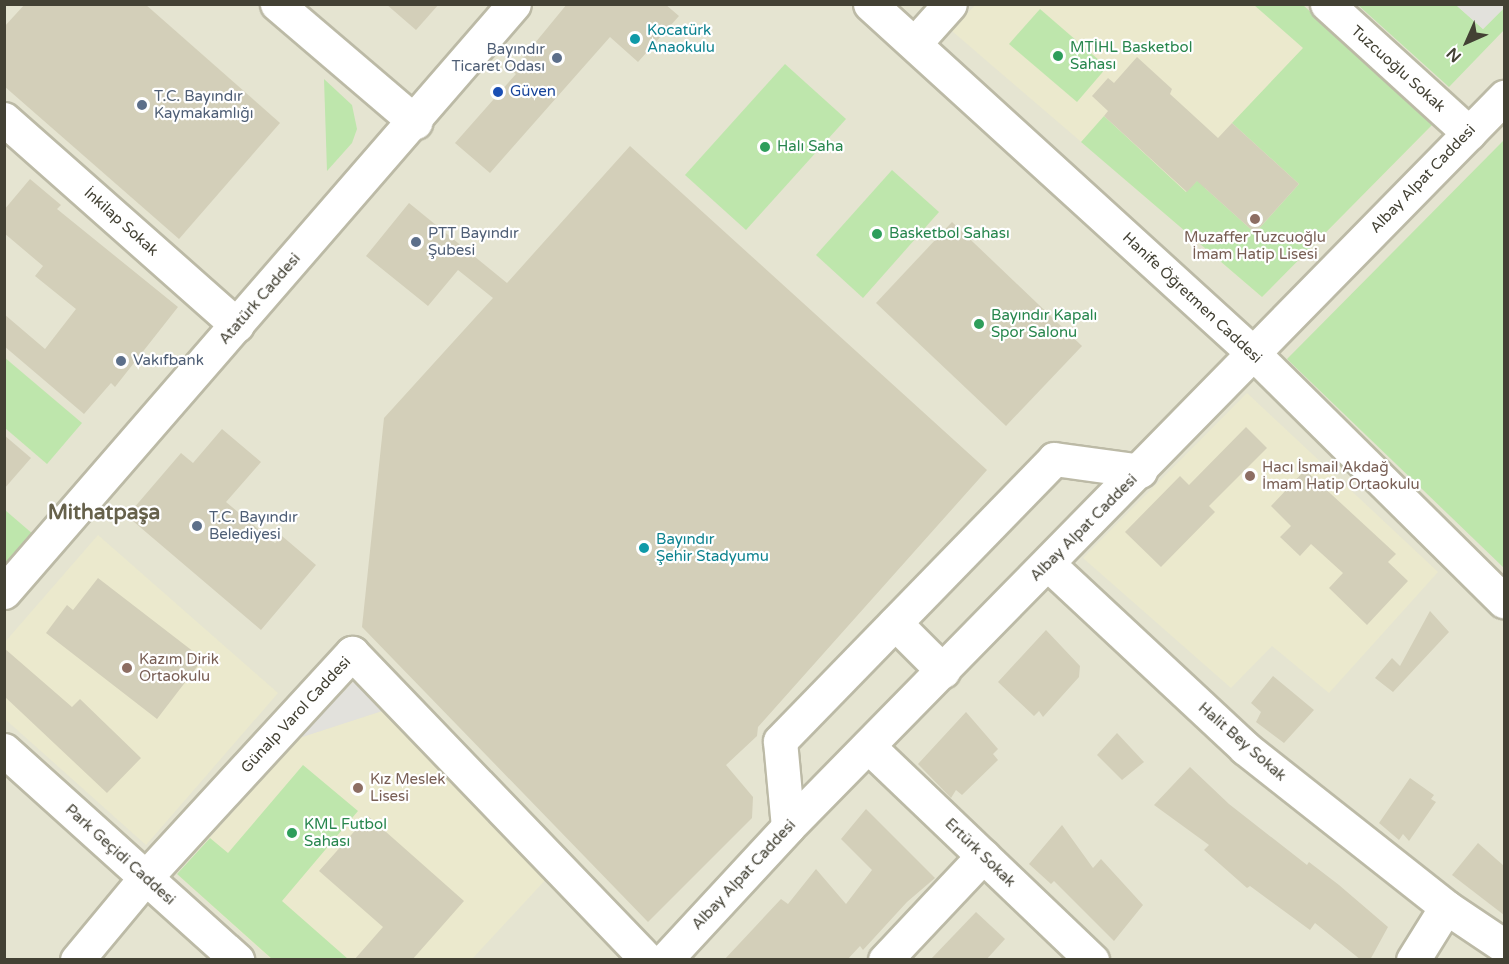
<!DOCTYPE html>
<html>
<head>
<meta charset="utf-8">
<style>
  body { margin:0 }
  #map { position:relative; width:1509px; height:964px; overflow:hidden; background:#f1f0e3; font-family:"Varela Round",sans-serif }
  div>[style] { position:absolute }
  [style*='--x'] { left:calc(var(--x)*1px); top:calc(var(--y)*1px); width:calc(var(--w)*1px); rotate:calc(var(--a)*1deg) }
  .residential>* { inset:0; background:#e5e4d1 }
  .education>* { inset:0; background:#ebe9cd }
  .green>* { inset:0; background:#bee6ac }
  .parking>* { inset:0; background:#e2e1dc }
  .building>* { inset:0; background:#d3cfb9 }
  .roads { filter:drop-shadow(2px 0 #bcbaa6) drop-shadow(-2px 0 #bcbaa6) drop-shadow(0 2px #bcbaa6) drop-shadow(0 -2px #bcbaa6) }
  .minor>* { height:33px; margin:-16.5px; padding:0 16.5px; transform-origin:16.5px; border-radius:16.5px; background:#fff }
  .dots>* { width:16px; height:16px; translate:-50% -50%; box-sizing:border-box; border:3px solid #fff; border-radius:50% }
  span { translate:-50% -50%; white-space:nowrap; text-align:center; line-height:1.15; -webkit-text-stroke:4.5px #fff; paint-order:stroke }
  .culture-label { font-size:15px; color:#0d838f }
  .left { translate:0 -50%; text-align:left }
  .leisure-label { font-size:15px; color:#27864d }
  .service-label { font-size:15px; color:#4e5e75 }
  .right { translate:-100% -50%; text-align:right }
  .street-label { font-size:15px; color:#434134 }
  .transit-label { font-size:15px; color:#164399 }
  .education-label { font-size:15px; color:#785e54 }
  .district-label { font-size:21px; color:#66614b; font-weight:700 }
  .frame { position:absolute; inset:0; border:6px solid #434134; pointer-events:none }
  .north { position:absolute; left:1437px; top:12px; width:60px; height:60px; -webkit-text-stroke:4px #fff; paint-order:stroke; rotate:225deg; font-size:16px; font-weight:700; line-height:24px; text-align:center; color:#434134 }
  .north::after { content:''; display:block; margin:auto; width:21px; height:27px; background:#434134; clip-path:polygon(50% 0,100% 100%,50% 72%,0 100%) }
</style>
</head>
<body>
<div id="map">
  <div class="residential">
    <i style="clip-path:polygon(5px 5px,1504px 5px,1504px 959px,5px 959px)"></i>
  </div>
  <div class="education">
    <i style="clip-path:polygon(975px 5px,1303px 5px,1433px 124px,1262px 297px,952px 31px)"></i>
    <i style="clip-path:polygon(1247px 393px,1438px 572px,1329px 693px,1272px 646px,1231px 688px,1083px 558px)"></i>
    <i style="clip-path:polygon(98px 535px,278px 693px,146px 845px,5px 719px,5px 642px)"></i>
    <i style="clip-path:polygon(385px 710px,548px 877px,472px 959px,272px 960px,177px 874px,299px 738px)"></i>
  </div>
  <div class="green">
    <i style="clip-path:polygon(1254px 5px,1303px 5px,1433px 124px,1262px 297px,1081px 142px,1104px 116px,1186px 192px,1206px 171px,1205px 188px,1255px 233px,1299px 184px,1232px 123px,1303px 48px)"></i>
    <i style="clip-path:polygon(1358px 5px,1456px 5px,1483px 29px,1504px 8px,1504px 30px,1449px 87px)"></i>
    <i style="clip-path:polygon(1040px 9px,1107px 67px,1077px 102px,1009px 44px)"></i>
    <i style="clip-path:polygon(785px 64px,846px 119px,746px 230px,685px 175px)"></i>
    <i style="clip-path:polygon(324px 79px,352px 105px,357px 129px,352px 143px,327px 171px)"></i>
    <i style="clip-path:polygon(1504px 140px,1504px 568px,1287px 359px)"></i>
    <i style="clip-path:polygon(892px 170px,939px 212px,863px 298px,816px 255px)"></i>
    <i style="clip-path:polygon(4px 357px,82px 423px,47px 464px,5px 428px)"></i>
    <i style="clip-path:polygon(5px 510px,34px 535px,5px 569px)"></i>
    <i style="clip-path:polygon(303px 765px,358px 811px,282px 901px,348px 959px,272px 959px,177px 874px,210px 838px,228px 853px)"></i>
  </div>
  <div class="parking">
    <i style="clip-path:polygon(1456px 5px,1504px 5px,1504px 8px,1483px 29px)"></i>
    <i style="clip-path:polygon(356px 679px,385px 710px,299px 738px)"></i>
  </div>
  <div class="building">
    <i style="clip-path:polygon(25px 4px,145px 4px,280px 123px,179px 239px,4px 86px,4px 27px)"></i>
    <i style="clip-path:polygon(386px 4px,439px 4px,416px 30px)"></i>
    <i style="clip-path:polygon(567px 4px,665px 4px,679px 16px,638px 62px,610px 37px,490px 173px,455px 143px,516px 74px,512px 71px)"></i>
    <i style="clip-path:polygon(1137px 57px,1172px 89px,1170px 94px,1218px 138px,1232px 123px,1299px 184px,1255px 233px,1197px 181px,1187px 192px,1104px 116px,1108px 111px,1092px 96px,1108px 78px,1114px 83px)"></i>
    <i style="clip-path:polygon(630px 146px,987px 470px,758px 727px,757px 736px,726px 765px,753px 797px,752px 818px,648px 922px,362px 627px,384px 418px,493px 298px,458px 270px,428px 306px,366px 256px,409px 203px,507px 283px)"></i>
    <i style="clip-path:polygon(30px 179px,61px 205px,57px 209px,178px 307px,115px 387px,111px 383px,84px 414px,4px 346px,4px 314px,45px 349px,76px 309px,35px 276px,43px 266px,4px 233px,4px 210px)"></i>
    <i style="clip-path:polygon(952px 222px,1082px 346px,1006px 426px,876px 303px)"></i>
    <i style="clip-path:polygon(1246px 427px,1267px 448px,1209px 506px,1215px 512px,1161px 567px,1125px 532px,1180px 476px,1189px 485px)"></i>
    <i style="clip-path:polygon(222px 429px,261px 462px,226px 502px,275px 543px,282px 536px,316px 565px,261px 630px,127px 516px,181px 453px,193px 463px)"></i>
    <i style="clip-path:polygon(4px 435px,31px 458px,4px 489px)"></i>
    <i style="clip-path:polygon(1305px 470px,1396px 554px,1388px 562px,1408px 581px,1367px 625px,1329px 588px,1343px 573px,1311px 544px,1300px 556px,1280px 537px,1291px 526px,1271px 506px)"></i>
    <i style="clip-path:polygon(98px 578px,203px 659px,157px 719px,46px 633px,67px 605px,73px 610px)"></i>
    <i style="clip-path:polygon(1430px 611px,1449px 632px,1393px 692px,1375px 678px,1392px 658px,1400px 666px)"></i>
    <i style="clip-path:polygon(1046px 630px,1080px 666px,1079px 677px,1043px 717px,1039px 711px,1034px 716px,998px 682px)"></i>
    <i style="clip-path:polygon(4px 648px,72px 707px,80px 699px,141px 758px,107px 793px,4px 696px)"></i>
    <i style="clip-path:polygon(1273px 676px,1314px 710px,1284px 743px,1256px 722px,1261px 712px,1251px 703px)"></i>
    <i style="clip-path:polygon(966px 712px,998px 749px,993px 754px,998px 760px,962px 795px,956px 790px,951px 798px,918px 764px)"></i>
    <i style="clip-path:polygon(1117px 733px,1144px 762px,1122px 780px,1097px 755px)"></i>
    <i style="clip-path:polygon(1190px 767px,1229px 804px,1307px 865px,1309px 862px,1339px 885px,1388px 927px,1370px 960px,1361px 960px,1315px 923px,1310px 930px,1250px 886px,1247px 888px,1204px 850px,1209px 845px,1154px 805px)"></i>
    <i style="clip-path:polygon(1410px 778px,1434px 795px,1431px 799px,1436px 802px,1409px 841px,1403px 834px,1399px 840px,1379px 823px)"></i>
    <i style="clip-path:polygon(866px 809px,935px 878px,907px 902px,863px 950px,860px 946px,847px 960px,724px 960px,781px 899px,788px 904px,816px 869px,846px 904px,872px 870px,841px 839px)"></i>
    <i style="clip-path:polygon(368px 816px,464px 901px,412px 960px,354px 960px,383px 927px,319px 871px)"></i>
    <i style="clip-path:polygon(1062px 825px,1093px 868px,1101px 859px,1143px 905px,1114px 941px,1054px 881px,1051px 884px,1029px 864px)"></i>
    <i style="clip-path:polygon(1478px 843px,1504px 866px,1504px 915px,1452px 875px)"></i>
    <i style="clip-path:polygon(976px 912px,1005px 939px,986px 960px,930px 960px)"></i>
  </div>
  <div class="roads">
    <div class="minor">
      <i style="--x:277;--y:4;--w:182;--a:40.5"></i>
      <i style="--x:870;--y:4;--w:518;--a:42.34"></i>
      <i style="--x:1253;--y:353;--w:353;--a:44.7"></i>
      <i style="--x:1327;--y:4;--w:192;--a:42.3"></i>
      <i style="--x:915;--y:43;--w:52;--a:-48.1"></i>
      <i style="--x:4;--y:119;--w:311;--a:41.5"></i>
      <i style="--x:1048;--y:564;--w:270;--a:43"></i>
      <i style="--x:1245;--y:748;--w:256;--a:38.3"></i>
      <i style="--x:1446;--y:907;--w:70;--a:33.9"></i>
      <i style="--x:4;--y:592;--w:778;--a:-49.06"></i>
      <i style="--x:895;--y:623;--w:68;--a:45"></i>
      <i style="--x:868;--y:746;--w:310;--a:43.7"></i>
      <i style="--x:4;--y:750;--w:314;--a:42"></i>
      <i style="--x:788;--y:827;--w:86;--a:-95.3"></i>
      <i style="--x:780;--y:741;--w:393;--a:-45.8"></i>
      <i style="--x:1054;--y:459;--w:87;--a:7.9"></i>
      <i style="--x:77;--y:960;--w:107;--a:-50.3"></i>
      <i style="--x:145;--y:878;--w:306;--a:-47.4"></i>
      <i style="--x:352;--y:653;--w:426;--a:46.1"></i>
      <i style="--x:665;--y:960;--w:181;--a:-47.2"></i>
      <i style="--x:788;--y:827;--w:1023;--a:-45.55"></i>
      <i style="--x:885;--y:960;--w:143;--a:-46.7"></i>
      <i style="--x:1413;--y:960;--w:62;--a:-58.1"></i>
    </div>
  </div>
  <div class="dots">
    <i style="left:635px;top:39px;background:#0f9aa8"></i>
    <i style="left:1058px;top:56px;background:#2e9e5b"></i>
    <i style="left:557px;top:58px;background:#5c6f8a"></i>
    <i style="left:498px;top:92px;background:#1a4fb4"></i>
    <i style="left:142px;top:105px;background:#5c6f8a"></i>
    <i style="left:765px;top:147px;background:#2e9e5b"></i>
    <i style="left:1255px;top:219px;background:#8d6e63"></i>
    <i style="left:877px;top:234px;background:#2e9e5b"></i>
    <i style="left:416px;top:242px;background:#5c6f8a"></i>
    <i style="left:979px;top:324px;background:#2e9e5b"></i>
    <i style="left:121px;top:361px;background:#5c6f8a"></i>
    <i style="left:1250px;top:476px;background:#8d6e63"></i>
    <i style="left:197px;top:526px;background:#5c6f8a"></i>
    <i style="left:644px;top:548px;background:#0f9aa8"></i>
    <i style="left:127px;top:668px;background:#8d6e63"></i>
    <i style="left:358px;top:788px;background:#8d6e63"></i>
    <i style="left:292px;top:833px;background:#2e9e5b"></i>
  </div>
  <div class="culture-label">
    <span class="left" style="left:647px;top:39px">Kocatürk<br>Anaokulu</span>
    <span class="left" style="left:656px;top:548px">Bayındır<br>Şehir Stadyumu</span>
  </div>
  <div class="leisure-label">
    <span class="left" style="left:1070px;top:56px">MTİHL Basketbol<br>Sahası</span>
    <span class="left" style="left:777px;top:147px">Halı Saha</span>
    <span class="left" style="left:889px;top:234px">Basketbol Sahası</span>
    <span class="left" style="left:991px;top:324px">Bayındır Kapalı<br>Spor Salonu</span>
    <span class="left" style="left:304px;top:833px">KML Futbol<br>Sahası</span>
  </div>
  <div class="service-label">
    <span class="right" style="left:545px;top:58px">Bayındır<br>Ticaret Odası</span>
    <span class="left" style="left:154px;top:105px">T.C. Bayındır<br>Kaymakamlığı</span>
    <span class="left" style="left:428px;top:242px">PTT Bayındır<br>Şubesi</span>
    <span class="left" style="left:133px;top:361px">Vakıfbank</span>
    <span class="left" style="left:209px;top:526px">T.C. Bayındır<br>Belediyesi</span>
  </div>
  <div class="street-label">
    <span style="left:1398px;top:69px;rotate:42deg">Tuzcuoğlu Sokak</span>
    <span style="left:1423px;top:179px;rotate:-46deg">Albay Alpat Caddesi</span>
    <span style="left:121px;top:222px;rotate:42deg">İnkilap Sokak</span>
    <span style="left:1192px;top:298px;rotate:43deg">Hanife Öğretmen Caddesi</span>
    <span style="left:260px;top:299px;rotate:-49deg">Atatürk Caddesi</span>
    <span style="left:1084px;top:528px;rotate:-45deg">Albay Alpat Caddesi</span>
    <span style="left:296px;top:715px;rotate:-47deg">Günalp Varol Caddesi</span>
    <span style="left:1242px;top:742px;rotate:41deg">Halit Bey Sokak</span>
    <span style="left:980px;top:853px;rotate:44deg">Ertürk Sokak</span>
    <span style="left:120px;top:855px;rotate:42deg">Park Geçidi Caddesi</span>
    <span style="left:744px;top:875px;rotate:-47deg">Albay Alpat Caddesi</span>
  </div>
  <div class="transit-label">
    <span class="left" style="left:510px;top:92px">Güven</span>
  </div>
  <div class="education-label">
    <span style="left:1255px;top:246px">Muzaffer Tuzcuoğlu<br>İmam Hatip Lisesi</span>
    <span class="left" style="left:1262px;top:476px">Hacı İsmail Akdağ<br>İmam Hatip Ortaokulu</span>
    <span class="left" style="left:139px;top:668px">Kazım Dirik<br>Ortaokulu</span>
    <span class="left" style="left:370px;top:788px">Kız Meslek<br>Lisesi</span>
  </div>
  <div class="district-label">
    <span style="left:104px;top:513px">Mithatpaşa</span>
  </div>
  <div class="frame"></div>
  <div class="north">N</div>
</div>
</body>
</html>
